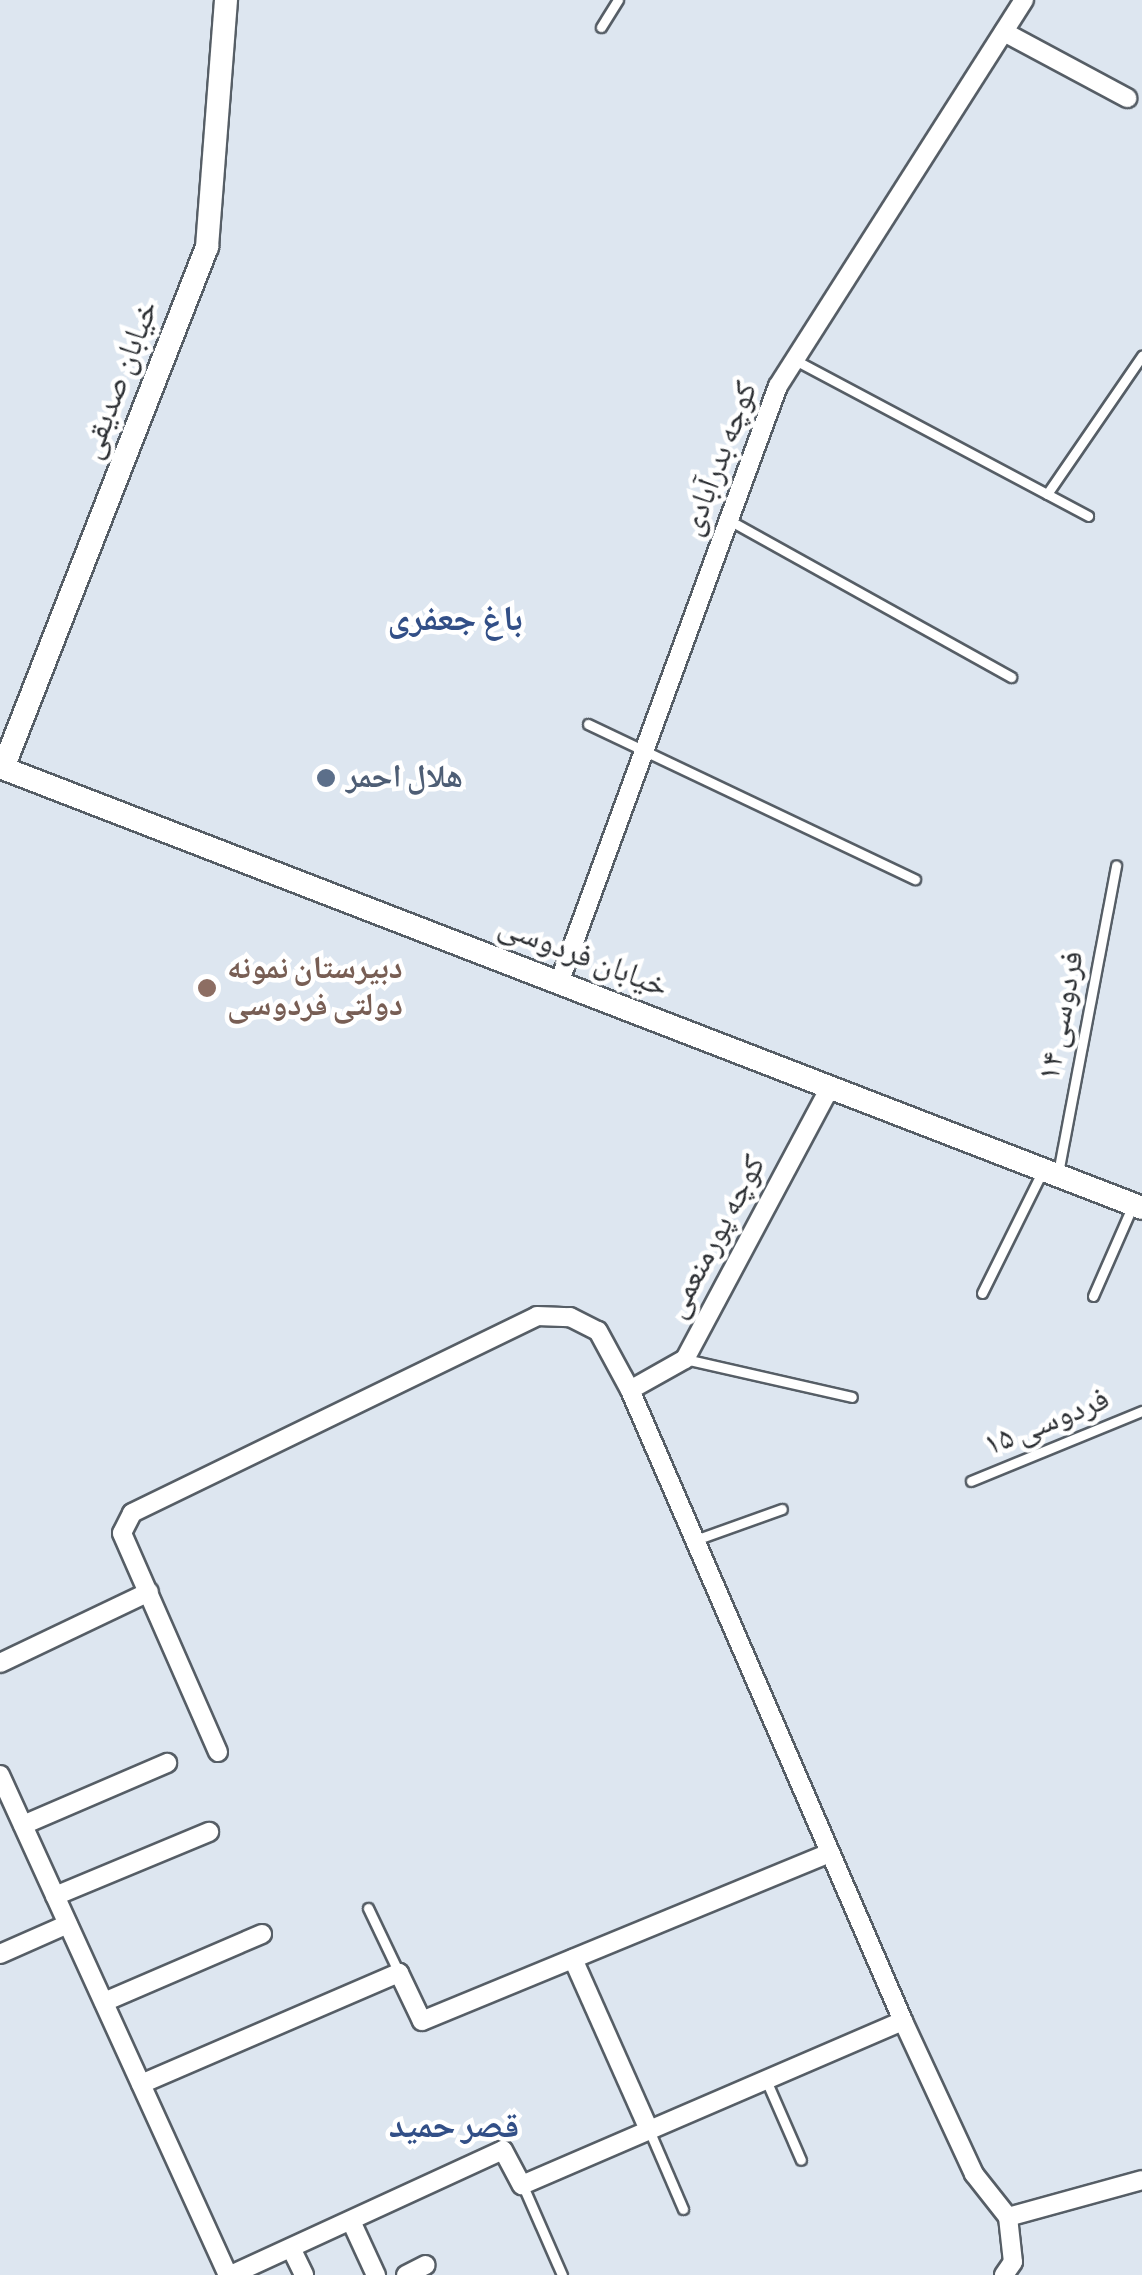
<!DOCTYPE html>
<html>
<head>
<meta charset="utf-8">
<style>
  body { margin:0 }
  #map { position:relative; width:1142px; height:2275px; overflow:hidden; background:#dde6f0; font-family:"Sofia Sans Condensed","Noto Naskh Arabic",sans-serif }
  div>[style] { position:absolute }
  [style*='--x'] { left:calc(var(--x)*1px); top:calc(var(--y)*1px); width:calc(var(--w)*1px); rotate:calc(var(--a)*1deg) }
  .roads { filter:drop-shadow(2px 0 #565e66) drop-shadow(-2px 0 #565e66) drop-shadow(0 2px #565e66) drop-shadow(0 -2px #565e66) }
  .service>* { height:9px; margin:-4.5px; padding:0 4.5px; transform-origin:4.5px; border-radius:4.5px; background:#fff }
  .minor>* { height:18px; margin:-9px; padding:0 9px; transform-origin:9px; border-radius:9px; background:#fff }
  .tertiary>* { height:22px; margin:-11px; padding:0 11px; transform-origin:11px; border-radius:11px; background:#fff }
  .dots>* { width:28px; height:28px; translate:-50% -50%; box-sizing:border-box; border:5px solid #fff; border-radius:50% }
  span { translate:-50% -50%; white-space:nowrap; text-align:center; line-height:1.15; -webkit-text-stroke:9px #fff; paint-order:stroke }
  .street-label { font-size:32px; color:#2c2f33 }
  .service-label { font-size:32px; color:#4e5e75; font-weight:700 }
  .left { translate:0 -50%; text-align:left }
  .education-label { font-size:32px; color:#785e54; font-weight:700 }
  .neighbourhood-label { font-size:35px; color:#324f87; font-weight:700 }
</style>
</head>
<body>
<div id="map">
  <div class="roads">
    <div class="service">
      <i style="--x:601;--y:27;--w:32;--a:-58"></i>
      <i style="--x:795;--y:360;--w:332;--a:28"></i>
      <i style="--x:1047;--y:494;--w:168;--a:-55.5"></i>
      <i style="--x:729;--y:520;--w:323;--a:29.1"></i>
      <i style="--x:588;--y:724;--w:362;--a:25.4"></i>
      <i style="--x:1058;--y:1173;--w:313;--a:-79.3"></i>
      <i style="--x:982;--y:1293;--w:135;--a:-63.6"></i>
      <i style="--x:1093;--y:1296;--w:97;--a:-66.3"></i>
      <i style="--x:685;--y:1359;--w:171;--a:12.8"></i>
      <i style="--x:971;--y:1481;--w:185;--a:-22.3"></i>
      <i style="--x:698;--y:1539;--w:89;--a:-19.7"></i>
      <i style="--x:368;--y:1908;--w:72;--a:64.5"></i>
      <i style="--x:766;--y:2080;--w:87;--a:66.4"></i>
      <i style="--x:649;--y:2130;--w:86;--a:66.7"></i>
      <i style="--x:523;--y:2186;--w:97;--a:66.3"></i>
    </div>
    <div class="minor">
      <i style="--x:1004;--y:32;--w:140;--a:28.2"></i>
      <i style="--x:559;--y:983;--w:636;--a:-69.86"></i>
      <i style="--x:778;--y:386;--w:458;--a:-57.5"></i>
      <i style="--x:630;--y:1390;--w:63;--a:-29.4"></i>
      <i style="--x:685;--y:1359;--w:307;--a:-61.9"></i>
      <i style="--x:0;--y:1663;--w:165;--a:-25.5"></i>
      <i style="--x:218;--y:1752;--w:239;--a:-113.7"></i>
      <i style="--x:122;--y:1533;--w:22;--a:-63"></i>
      <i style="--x:132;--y:1513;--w:450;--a:-25.9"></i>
      <i style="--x:537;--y:1316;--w:33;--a:2"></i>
      <i style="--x:570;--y:1317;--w:31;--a:27"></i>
      <i style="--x:598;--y:1331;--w:67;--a:61.5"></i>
      <i style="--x:630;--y:1390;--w:688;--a:66.6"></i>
      <i style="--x:0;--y:1775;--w:550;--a:65.49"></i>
      <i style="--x:23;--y:1825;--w:157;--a:-23.3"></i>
      <i style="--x:55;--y:1896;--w:167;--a:-22.6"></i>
      <i style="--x:0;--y:1954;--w:74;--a:-23.8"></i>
      <i style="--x:573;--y:1959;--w:187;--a:66"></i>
      <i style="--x:104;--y:2002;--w:172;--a:-23.3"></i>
      <i style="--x:141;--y:2084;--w:281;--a:-23.3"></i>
      <i style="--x:399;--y:1973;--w:53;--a:64.4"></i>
      <i style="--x:422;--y:2021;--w:440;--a:-22.4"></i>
      <i style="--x:1008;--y:2217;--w:139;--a:-15.4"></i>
      <i style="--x:351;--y:2221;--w:60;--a:65.2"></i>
      <i style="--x:291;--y:2248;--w:30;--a:64"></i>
      <i style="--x:231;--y:2275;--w:299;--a:-24.7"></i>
      <i style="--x:503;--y:2150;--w:40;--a:62"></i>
      <i style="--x:522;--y:2185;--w:415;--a:-23.3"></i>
      <i style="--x:903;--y:2021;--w:169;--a:65.1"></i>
      <i style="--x:974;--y:2174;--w:55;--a:51.7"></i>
      <i style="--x:1008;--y:2217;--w:45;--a:83.7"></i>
      <i style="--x:1013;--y:2262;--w:16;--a:125"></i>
      <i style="--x:406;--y:2275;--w:22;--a:-27"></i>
    </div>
    <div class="tertiary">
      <i style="--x:0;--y:767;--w:1224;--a:21.11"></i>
      <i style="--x:3;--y:768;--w:560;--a:-68.62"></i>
      <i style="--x:207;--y:247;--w:248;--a:-85.6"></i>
    </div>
  </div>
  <div class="dots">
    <i style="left:326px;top:778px;background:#5c6f8a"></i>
    <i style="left:207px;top:988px;background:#8d6e63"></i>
  </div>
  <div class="street-label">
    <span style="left:120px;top:380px;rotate:-69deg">خیابان صدیقی</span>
    <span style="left:720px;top:459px;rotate:-69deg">کوچه بدرآبادی</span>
    <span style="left:583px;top:957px;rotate:21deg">خیابان فردوسی</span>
    <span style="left:1062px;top:1016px;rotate:-79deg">فردوسی ۱۴</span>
    <span style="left:716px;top:1237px;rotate:-62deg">کوچه پورمنعمی</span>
    <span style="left:1047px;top:1423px;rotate:-22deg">فردوسی ۱۵</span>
  </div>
  <div class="service-label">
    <span class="left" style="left:346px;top:778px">هلال احمر</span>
  </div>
  <div class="education-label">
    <span class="left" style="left:227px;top:988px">دبیرستان نمونه<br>دولتی فردوسی</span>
  </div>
  <div class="neighbourhood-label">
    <span style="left:455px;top:620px">باغ جعفری</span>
    <span style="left:454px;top:2127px">قصر حمید</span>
  </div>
</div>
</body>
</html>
